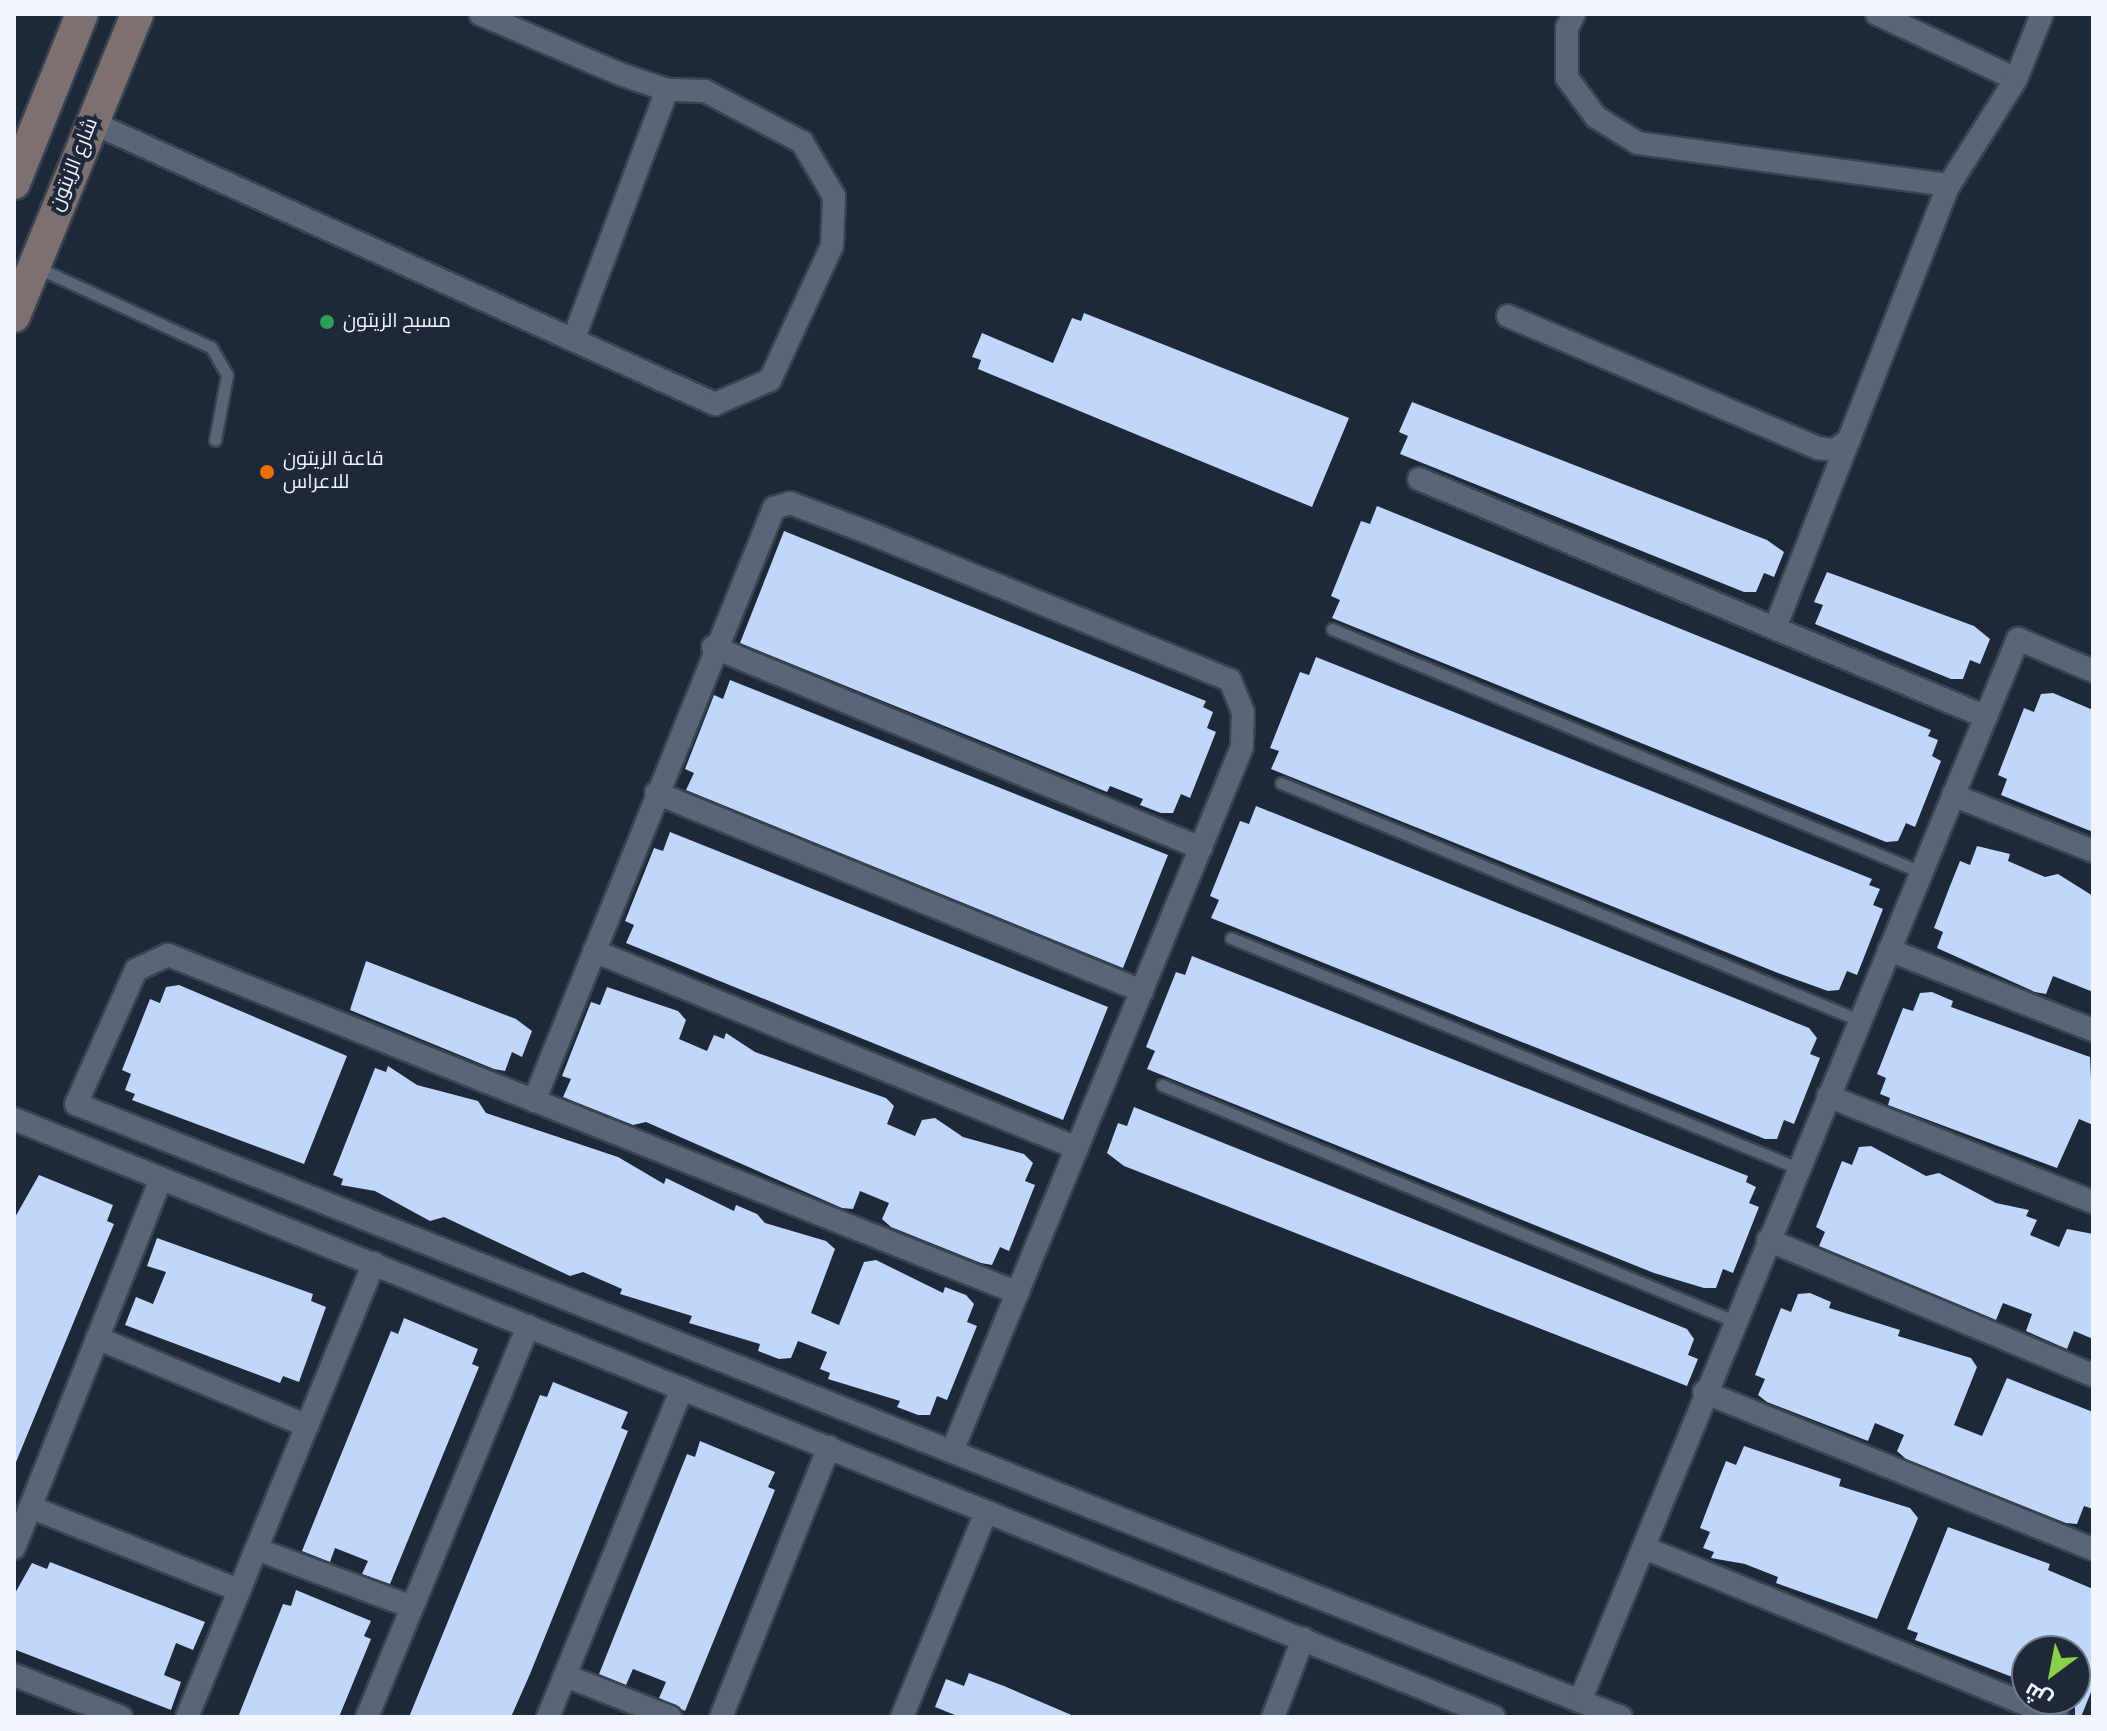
<!DOCTYPE html>
<html>
<head>
<meta charset="utf-8">
<style>
  body { margin:0 }
  #map { position:relative; width:2107px; height:1731px; overflow:hidden; background:#1e2838; font-family:Overpass,Cairo,sans-serif }
  div>[style] { position:absolute }
  [style*='--x'] { left:calc(var(--x)*1px); top:calc(var(--y)*1px); width:calc(var(--w)*1px); rotate:calc(var(--a)*1deg) }
  .building>* { inset:0; background:#bfd7fa }
  .roads { filter:drop-shadow(2px 0 #3a4350) drop-shadow(-2px 0 #3a4350) drop-shadow(0 2px #3a4350) drop-shadow(0 -2px #3a4350) }
  .service>* { height:11px; margin:-5.5px; padding:0 5.5px; transform-origin:5.5px; border-radius:5.5px; background:#5a6678 }
  .minor>* { height:22px; margin:-11px; padding:0 11px; transform-origin:11px; border-radius:11px; background:#5a6678 }
  .secondary>* { height:32px; margin:-16px; padding:0 16px; transform-origin:16px; border-radius:16px; background:#7d7070 }
  .dots>* { width:22px; height:22px; translate:-50% -50%; box-sizing:border-box; border:4px solid #1e2838; border-radius:50% }
  span { translate:-50% -50%; white-space:nowrap; text-align:center; line-height:1.15; -webkit-text-stroke:8px #1e2838; paint-order:stroke }
  .street-label { font-size:20px; color:#f0f5fe }
  .poi-label { font-size:20px; color:#f0f5fe }
  .left { translate:0 -50%; text-align:left }
  .frame { position:absolute; inset:0; border:16px solid #f0f5fe; pointer-events:none }
  .north { position:absolute; left:2011px; top:1635px; width:80px; height:80px; box-sizing:border-box; background:#1e2838; border:2px solid #727a87; border-radius:50%; rotate:212deg; font-size:22px; font-weight:700; line-height:32px; text-align:center; color:#f0f5fe }
  .north::after { content:''; display:block; margin:auto; width:28px; height:36px; background:#88cf4a; clip-path:polygon(50% 0,100% 100%,50% 72%,0 100%) }
</style>
</head>
<body>
<div id="map">
  <div class="building">
    <i style="clip-path:polygon(1084px 313px,1349px 418px,1312px 507px,978px 369px,981px 360px,972px 357px,982px 333px,1053px 363px,1072px 318px,1081px 321px)"></i>
    <i style="clip-path:polygon(1412px 402px,1767px 540px,1784px 552px,1774px 577px,1764px 573px,1756px 592px,1744px 592px,1400px 454px,1408px 436px,1399px 432px)"></i>
    <i style="clip-path:polygon(1377px 506px,1931px 730px,1928px 736px,1938px 740px,1932px 756px,1941px 761px,1915px 827px,1906px 823px,1898px 841px,1886px 842px,1332px 618px,1340px 600px,1331px 596px,1361px 521px,1370px 524px)"></i>
    <i style="clip-path:polygon(784px 531px,1206px 701px,1203px 707px,1213px 712px,1207px 728px,1216px 732px,1190px 798px,1181px 794px,1173px 813px,1161px 813px,1140px 805px,1143px 799px,1110px 786px,1107px 792px,740px 643px)"></i>
    <i style="clip-path:polygon(1827px 572px,1974px 626px,1990px 639px,1980px 664px,1970px 660px,1963px 679px,1951px 679px,1815px 624px,1823px 605px,1814px 602px)"></i>
    <i style="clip-path:polygon(1316px 657px,1872px 879px,1869px 885px,1880px 889px,1873px 905px,1883px 909px,1857px 975px,1847px 971px,1839px 990px,1828px 991px,1778px 973px,1271px 769px,1279px 751px,1270px 748px,1300px 672px,1309px 675px)"></i>
    <i style="clip-path:polygon(730px 680px,1168px 855px,1123px 968px,686px 790px,694px 773px,685px 769px,714px 695px,723px 699px)"></i>
    <i style="clip-path:polygon(2053px 693px,2093px 710px,2093px 832px,2001px 795px,2007px 779px,1998px 775px,2024px 708px,2034px 712px,2041px 694px)"></i>
    <i style="clip-path:polygon(1256px 806px,1809px 1028px,1817px 1038px,1810px 1054px,1820px 1058px,1794px 1124px,1784px 1120px,1777px 1139px,1765px 1139px,1211px 918px,1219px 900px,1210px 896px,1240px 821px,1249px 824px)"></i>
    <i style="clip-path:polygon(670px 832px,1108px 1007px,1063px 1120px,626px 943px,634px 925px,625px 921px,654px 848px,663px 851px)"></i>
    <i style="clip-path:polygon(1977px 846px,2010px 854px,2008px 861px,2045px 877px,2058px 874px,2093px 896px,2093px 992px,2053px 976px,2046px 994px,2035px 992px,1937px 948px,1943px 932px,1934px 928px,1950px 886px,1960px 861px,1970px 865px)"></i>
    <i style="clip-path:polygon(1192px 956px,1748px 1176px,1746px 1182px,1756px 1187px,1749px 1203px,1759px 1207px,1733px 1273px,1723px 1269px,1716px 1288px,1704px 1288px,1654px 1273px,1147px 1069px,1155px 1051px,1146px 1047px,1176px 972px,1185px 975px)"></i>
    <i style="clip-path:polygon(366px 961px,516px 1019px,532px 1031px,522px 1057px,512px 1052px,505px 1071px,494px 1069px,350px 1010px)"></i>
    <i style="clip-path:polygon(179px 985px,347px 1056px,304px 1164px,132px 1100px,135px 1094px,125px 1090px,131px 1074px,122px 1070px,150px 999px,160px 1003px,166px 987px)"></i>
    <i style="clip-path:polygon(607px 987px,678px 1011px,686px 1020px,679px 1039px,707px 1051px,714px 1035px,724px 1039px,726px 1033px,755px 1052px,886px 1098px,894px 1106px,887px 1124px,915px 1136px,922px 1120px,935px 1118px,963px 1137px,1024px 1154px,1033px 1163px,1025px 1181px,1035px 1185px,1009px 1251px,1000px 1247px,992px 1265px,981px 1263px,891px 1227px,882px 1219px,889px 1203px,860px 1191px,853px 1209px,842px 1208px,646px 1122px,633px 1125px,563px 1097px,571px 1079px,562px 1076px,591px 1002px,600px 1005px)"></i>
    <i style="clip-path:polygon(1932px 992px,1953px 1001px,1951px 1007px,2090px 1057px,2093px 1125px,2079px 1119px,2057px 1168px,1888px 1105px,1890px 1098px,1880px 1094px,1886px 1078px,1877px 1074px,1903px 1008px,1913px 1011px,1920px 993px)"></i>
    <i style="clip-path:polygon(388px 1066px,417px 1085px,478px 1101px,486px 1113px,618px 1157px,664px 1184px,666px 1178px,734px 1211px,736px 1205px,757px 1214px,765px 1223px,826px 1241px,835px 1249px,811px 1313px,839px 1325px,864px 1262px,876px 1260px,943px 1293px,945px 1287px,966px 1295px,974px 1304px,967px 1322px,977px 1326px,947px 1400px,937px 1396px,930px 1415px,918px 1415px,897px 1407px,900px 1401px,828px 1379px,830px 1373px,820px 1369px,827px 1352px,798px 1341px,791px 1358px,779px 1359px,758px 1351px,760px 1344px,689px 1323px,692px 1316px,620px 1294px,622px 1289px,583px 1272px,570px 1276px,444px 1217px,430px 1221px,375px 1191px,341px 1185px,343px 1179px,333px 1175px,375px 1068px,386px 1072px)"></i>
    <i style="clip-path:polygon(1134px 1107px,1687px 1329px,1694px 1339px,1688px 1355px,1698px 1359px,1687px 1386px,1124px 1166px,1107px 1153px,1118px 1123px,1127px 1126px)"></i>
    <i style="clip-path:polygon(1871px 1146px,1926px 1176px,1939px 1173px,1996px 1203px,2029px 1210px,2026px 1216px,2037px 1220px,2030px 1235px,2059px 1247px,2067px 1229px,2093px 1234px,2093px 1339px,2074px 1331px,2067px 1349px,2026px 1331px,2032px 1314px,2003px 1303px,1996px 1320px,1819px 1246px,1825px 1232px,1816px 1227px,1842px 1161px,1852px 1165px,1859px 1147px)"></i>
    <i style="clip-path:polygon(39px 1175px,113px 1205px,107px 1221px,114px 1224px,14px 1467px,14px 1219px)"></i>
    <i style="clip-path:polygon(157px 1238px,313px 1294px,311px 1301px,326px 1307px,299px 1382px,283px 1376px,280px 1383px,125px 1325px,136px 1297px,153px 1304px,166px 1272px,147px 1266px)"></i>
    <i style="clip-path:polygon(1810px 1293px,1831px 1302px,1829px 1308px,1900px 1330px,1898px 1336px,1971px 1358px,1977px 1367px,1954px 1425px,1982px 1436px,2007px 1378px,2093px 1412px,2093px 1509px,2084px 1506px,2077px 1524px,2066px 1523px,1906px 1459px,1897px 1451px,1904px 1435px,1875px 1423px,1868px 1441px,1767px 1402px,1758px 1395px,1765px 1379px,1755px 1375px,1771px 1333px,1781px 1308px,1791px 1312px,1798px 1294px)"></i>
    <i style="clip-path:polygon(404px 1318px,478px 1349px,472px 1364px,479px 1367px,390px 1584px,362px 1574px,368px 1561px,335px 1548px,330px 1562px,302px 1551px,391px 1331px,398px 1334px)"></i>
    <i style="clip-path:polygon(553px 1382px,628px 1412px,621px 1428px,628px 1431px,530px 1674px,511px 1717px,409px 1717px,540px 1395px,547px 1397px)"></i>
    <i style="clip-path:polygon(700px 1441px,775px 1472px,768px 1487px,775px 1490px,685px 1711px,659px 1698px,666px 1682px,633px 1669px,626px 1685px,599px 1674px,687px 1454px,695px 1457px)"></i>
    <i style="clip-path:polygon(1744px 1446px,1841px 1479px,1839px 1486px,1910px 1508px,1918px 1518px,1877px 1619px,1776px 1583px,1778px 1577px,1745px 1564px,1711px 1558px,1714px 1552px,1703px 1548px,1710px 1532px,1700px 1528px,1716px 1486px,1726px 1461px,1736px 1465px)"></i>
    <i style="clip-path:polygon(1948px 1527px,2050px 1564px,2048px 1570px,2093px 1589px,2093px 1687px,2081px 1717px,2075px 1717px,2075px 1651px,2026px 1651px,2015px 1678px,1915px 1640px,1918px 1633px,1907px 1629px)"></i>
    <i style="clip-path:polygon(50px 1562px,205px 1622px,193px 1650px,176px 1643px,164px 1675px,181px 1682px,171px 1710px,16px 1650px,14px 1595px,32px 1563px,47px 1569px)"></i>
    <i style="clip-path:polygon(296px 1590px,371px 1621px,364px 1636px,371px 1639px,339px 1717px,238px 1717px,283px 1604px,291px 1606px)"></i>
    <i style="clip-path:polygon(969px 1673px,1004px 1686px,1076px 1717px,960px 1717px,935px 1707px,946px 1679px,964px 1686px)"></i>
  </div>
  <div class="roads">
    <div class="service">
      <i style="--x:36;--y:267;--w:192;--a:24.6"></i>
      <i style="--x:211;--y:347;--w:32;--a:60"></i>
      <i style="--x:227;--y:375;--w:66;--a:100.5"></i>
      <i style="--x:1332;--y:629;--w:637;--a:22.42"></i>
      <i style="--x:1281;--y:783;--w:625;--a:22.3"></i>
      <i style="--x:1231;--y:938;--w:612;--a:22.08"></i>
      <i style="--x:1162;--y:1085;--w:619;--a:22.42"></i>
    </div>
    <div class="minor">
      <i style="--x:1574;--y:14;--w:16;--a:117"></i>
      <i style="--x:1567;--y:28;--w:50;--a:90"></i>
      <i style="--x:1567;--y:78;--w:49;--a:53.4"></i>
      <i style="--x:1596;--y:117;--w:49;--a:31.8"></i>
      <i style="--x:1638;--y:143;--w:314;--a:7.7"></i>
      <i style="--x:1877;--y:14;--w:153;--a:25.1"></i>
      <i style="--x:93;--y:123;--w:683;--a:24.31"></i>
      <i style="--x:715;--y:404;--w:60;--a:-23.6"></i>
      <i style="--x:770;--y:380;--w:148;--a:-65.2"></i>
      <i style="--x:832;--y:246;--w:50;--a:-87.7"></i>
      <i style="--x:834;--y:196;--w:63;--a:-120.7"></i>
      <i style="--x:802;--y:142;--w:110;--a:-152.3"></i>
      <i style="--x:705;--y:91;--w:38;--a:-178"></i>
      <i style="--x:667;--y:90;--w:50;--a:-161.2"></i>
      <i style="--x:620;--y:74;--w:152;--a:-156.8"></i>
      <i style="--x:1508;--y:316;--w:337;--a:23.1"></i>
      <i style="--x:1818;--y:448;--w:17;--a:7"></i>
      <i style="--x:1835;--y:450;--w:17;--a:-36"></i>
      <i style="--x:573;--y:340;--w:267;--a:-69.4"></i>
      <i style="--x:1419;--y:479;--w:615;--a:22.77"></i>
      <i style="--x:1775;--y:628;--w:476;--a:-68.6"></i>
      <i style="--x:1949;--y:185;--w:125;--a:-57.7"></i>
      <i style="--x:2016;--y:79;--w:70;--a:-68.2"></i>
      <i style="--x:713;--y:647;--w:528;--a:22.39"></i>
      <i style="--x:656;--y:793;--w:525;--a:22.17"></i>
      <i style="--x:1953;--y:795;--w:151;--a:21.8"></i>
      <i style="--x:1889;--y:950;--w:219;--a:21.4"></i>
      <i style="--x:594;--y:951;--w:522;--a:22.19"></i>
      <i style="--x:1828;--y:1096;--w:285;--a:21.8"></i>
      <i style="--x:534;--y:1101;--w:640;--a:-67.97"></i>
      <i style="--x:774;--y:508;--w:17;--a:-17"></i>
      <i style="--x:790;--y:503;--w:82;--a:20.6"></i>
      <i style="--x:867;--y:532;--w:392;--a:22.2"></i>
      <i style="--x:1230;--y:680;--w:35;--a:68"></i>
      <i style="--x:1243;--y:713;--w:34;--a:92"></i>
      <i style="--x:1242;--y:747;--w:759;--a:112.38"></i>
      <i style="--x:14;--y:1119;--w:1596;--a:22"></i>
      <i style="--x:1768;--y:1240;--w:352;--a:22.6"></i>
      <i style="--x:1018;--y:1293;--w:915;--a:-158.31"></i>
      <i style="--x:168;--y:955;--w:35;--a:155"></i>
      <i style="--x:136;--y:970;--w:147;--a:114.1"></i>
      <i style="--x:76;--y:1104;--w:1618;--a:21.65"></i>
      <i style="--x:1580;--y:1701;--w:1149;--a:-67.59"></i>
      <i style="--x:2018;--y:639;--w:82;--a:23.1"></i>
      <i style="--x:97;--y:1338;--w:228;--a:22.7"></i>
      <i style="--x:1704;--y:1392;--w:419;--a:22"></i>
      <i style="--x:30;--y:1507;--w:225;--a:21.7"></i>
      <i style="--x:14;--y:1548;--w:398;--a:-68.3"></i>
      <i style="--x:1645;--y:1548;--w:445;--a:22.3"></i>
      <i style="--x:256;--y:1549;--w:166;--a:20.4"></i>
      <i style="--x:14;--y:1675;--w:115;--a:21.4"></i>
      <i style="--x:566;--y:1676;--w:112;--a:21.5"></i>
      <i style="--x:1580;--y:1701;--w:44;--a:21.3"></i>
      <i style="--x:187;--y:1717;--w:491;--a:-67.6"></i>
      <i style="--x:367;--y:1717;--w:423;--a:-67.6"></i>
      <i style="--x:548;--y:1717;--w:355;--a:-67.8"></i>
      <i style="--x:721;--y:1717;--w:291;--a:-68.2"></i>
      <i style="--x:902;--y:1717;--w:218;--a:-67.7"></i>
      <i style="--x:1273;--y:1717;--w:84;--a:-69"></i>
    </div>
    <div class="secondary">
      <i style="--x:14;--y:183;--w:182;--a:-68.1"></i>
      <i style="--x:14;--y:316;--w:326;--a:-67.8"></i>
    </div>
  </div>
  <div class="dots">
    <i style="left:327px;top:322px;background:#2e9e5b"></i>
    <i style="left:267px;top:472px;background:#e8710a"></i>
  </div>
  <div class="street-label">
    <span style="left:75px;top:165px;rotate:-68deg">شارع الزيتون</span>
  </div>
  <div class="poi-label">
    <span class="left" style="left:343px;top:322px">مسبح الزيتون</span>
    <span class="left" style="left:283px;top:472px">قاعة الزيتون<br>للاعراس</span>
  </div>
  <div class="frame"></div>
  <div class="north">ش</div>
</div>
</body>
</html>
